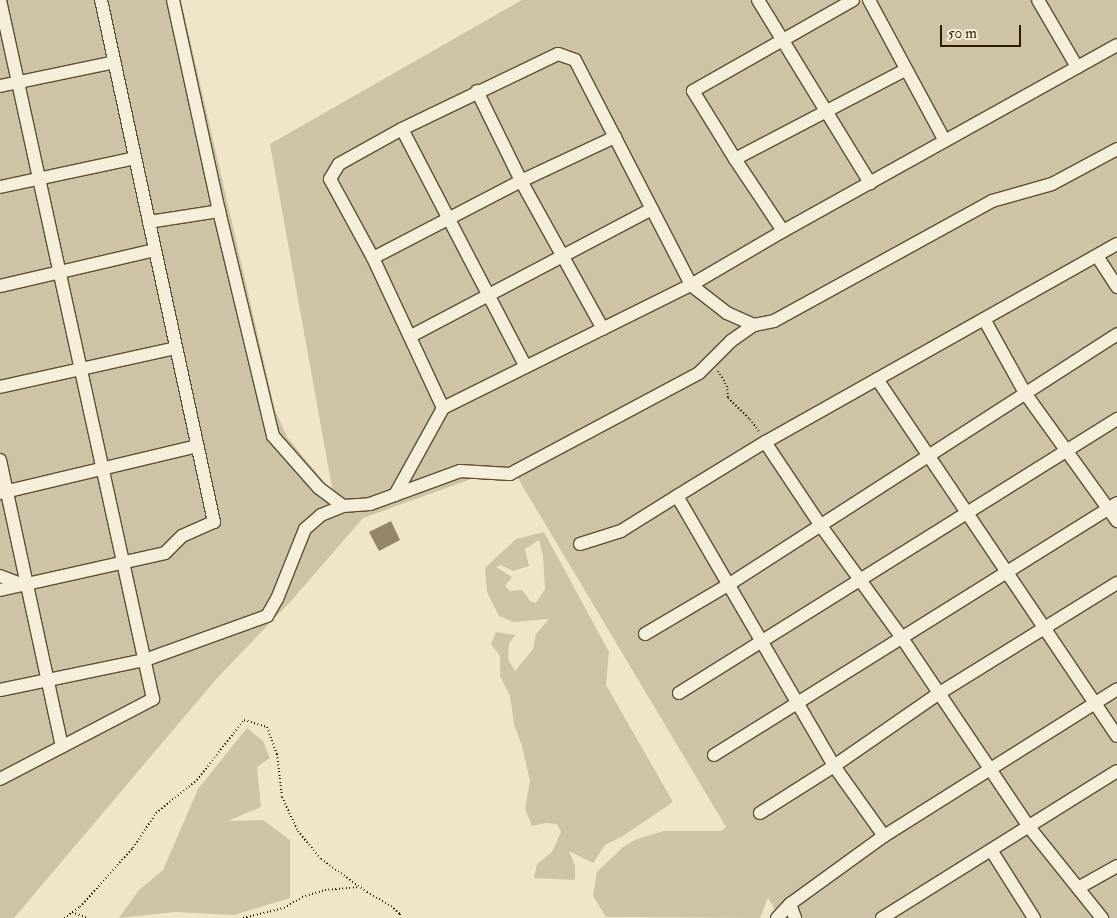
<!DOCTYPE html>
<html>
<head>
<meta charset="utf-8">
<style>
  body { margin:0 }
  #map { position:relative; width:1117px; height:918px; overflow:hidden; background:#f0e5c8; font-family:"IM FELL Double Pica",serif }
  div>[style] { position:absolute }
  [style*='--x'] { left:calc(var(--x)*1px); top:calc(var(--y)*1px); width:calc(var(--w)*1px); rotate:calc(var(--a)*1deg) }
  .green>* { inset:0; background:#cfc3a7 }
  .building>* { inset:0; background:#928569 }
  .path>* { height:2px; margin-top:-1px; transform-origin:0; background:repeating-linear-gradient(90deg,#2d1c03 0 1px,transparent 0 3.5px) }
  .roads { filter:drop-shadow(1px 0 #5e4e34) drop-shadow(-1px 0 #5e4e34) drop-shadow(0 1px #5e4e34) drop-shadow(0 -1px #5e4e34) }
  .minor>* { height:12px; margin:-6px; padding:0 6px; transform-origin:6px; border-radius:6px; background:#f5eedb }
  span { translate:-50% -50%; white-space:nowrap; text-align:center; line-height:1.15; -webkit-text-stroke:4.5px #f5eedb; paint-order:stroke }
  .scale { position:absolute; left:940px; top:25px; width:81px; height:22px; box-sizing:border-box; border:2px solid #2d1c03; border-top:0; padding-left:6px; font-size:15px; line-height:18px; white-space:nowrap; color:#2d1c03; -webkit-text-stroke:4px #f5eedb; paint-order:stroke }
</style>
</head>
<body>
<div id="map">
  <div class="green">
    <i style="clip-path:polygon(0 0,181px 0,275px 410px,287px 437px,333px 493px,270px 144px,522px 0,1117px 0,1117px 918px,780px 918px,768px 898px,760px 918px,606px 917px,593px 896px,597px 872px,623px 847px,637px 839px,664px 831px,721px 831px,726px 827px,510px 465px,363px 518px,291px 601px,218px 677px,14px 918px,0 918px)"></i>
    <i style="clip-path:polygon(evenodd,544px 532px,609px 652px,606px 685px,673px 802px,623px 836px,605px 845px,593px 863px,569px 851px,575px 866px,575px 880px,534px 878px,537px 864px,552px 852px,561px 832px,557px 824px,546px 823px,532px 826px,525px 809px,530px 781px,522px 746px,514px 724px,510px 696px,500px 676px,500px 656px,491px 644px,496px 632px,515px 635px,509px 644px,508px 659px,515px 671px,533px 649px,536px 634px,549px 619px,514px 622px,499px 616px,487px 592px,485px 568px,516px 539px,544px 532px,539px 540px,543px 556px,545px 589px,536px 603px,530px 601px,522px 590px,510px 591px,505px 586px,512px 577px,496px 567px,501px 565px,513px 571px,529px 566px,525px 549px,539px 540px)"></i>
    <i style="clip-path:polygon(247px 728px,263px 741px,270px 758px,257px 767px,261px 807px,228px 821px,263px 820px,290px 840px,290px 898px,234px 915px,175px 912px,119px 918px,139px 890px,163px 870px,198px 789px)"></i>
  </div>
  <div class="building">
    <i style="clip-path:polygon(391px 521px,400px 540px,379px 551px,369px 532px)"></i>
  </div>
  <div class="path">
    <i style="--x:718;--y:371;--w:17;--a:59"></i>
    <i style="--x:727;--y:386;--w:12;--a:85"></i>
    <i style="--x:728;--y:398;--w:30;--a:44"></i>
    <i style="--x:750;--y:419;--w:16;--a:55"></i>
    <i style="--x:72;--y:912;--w:16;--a:22"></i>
    <i style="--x:64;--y:918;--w:19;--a:-35"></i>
    <i style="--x:80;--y:907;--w:79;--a:-48.1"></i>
    <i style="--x:133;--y:848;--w:42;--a:-56.7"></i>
    <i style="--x:156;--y:813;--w:53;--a:-38.8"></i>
    <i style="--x:197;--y:780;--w:76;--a:-51.9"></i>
    <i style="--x:244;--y:720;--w:24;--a:17"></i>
    <i style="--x:267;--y:727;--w:29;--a:70"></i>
    <i style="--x:277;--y:754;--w:43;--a:83.4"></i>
    <i style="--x:282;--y:797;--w:38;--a:65"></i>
    <i style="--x:298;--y:831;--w:36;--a:51"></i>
    <i style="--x:321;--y:859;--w:57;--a:35.7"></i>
    <i style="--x:367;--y:892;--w:28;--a:30"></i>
    <i style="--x:391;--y:906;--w:12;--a:42"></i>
    <i style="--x:400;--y:914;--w:4;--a:90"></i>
    <i style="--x:243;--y:918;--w:42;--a:-13.7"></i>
    <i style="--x:284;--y:908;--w:21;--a:-31"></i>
    <i style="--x:302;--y:897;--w:24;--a:-17"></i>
    <i style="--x:325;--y:890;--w:33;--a:-5"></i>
  </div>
  <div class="roads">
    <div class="minor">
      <i style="--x:173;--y:0;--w:216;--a:77.7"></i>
      <i style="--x:219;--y:211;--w:231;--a:76.5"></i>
      <i style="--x:273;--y:436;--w:69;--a:48.5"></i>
      <i style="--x:319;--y:488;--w:30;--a:37"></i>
      <i style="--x:758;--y:0;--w:215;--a:58.5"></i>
      <i style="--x:869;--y:0;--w:160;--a:61.7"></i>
      <i style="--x:1038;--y:0;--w:78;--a:59.8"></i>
      <i style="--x:0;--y:86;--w:117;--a:-11.8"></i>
      <i style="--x:477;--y:91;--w:100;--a:63.9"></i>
      <i style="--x:521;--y:181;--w:169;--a:61"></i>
      <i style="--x:402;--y:129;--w:268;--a:62.5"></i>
      <i style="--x:735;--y:159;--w:192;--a:-27.6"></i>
      <i style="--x:0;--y:187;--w:138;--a:-12.1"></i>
      <i style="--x:149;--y:222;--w:71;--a:-8.9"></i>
      <i style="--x:783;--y:231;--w:87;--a:-123.7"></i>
      <i style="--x:735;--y:159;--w:80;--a:-121.7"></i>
      <i style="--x:693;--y:91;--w:184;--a:-29.6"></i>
      <i style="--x:1117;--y:244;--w:404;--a:150.6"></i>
      <i style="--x:765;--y:442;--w:103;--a:148.5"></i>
      <i style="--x:677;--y:496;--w:312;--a:59.8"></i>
      <i style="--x:834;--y:766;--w:86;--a:54.5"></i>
      <i style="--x:884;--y:836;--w:275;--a:-32.2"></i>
      <i style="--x:1097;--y:256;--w:37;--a:57"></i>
      <i style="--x:373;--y:258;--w:167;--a:-27.5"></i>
      <i style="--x:521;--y:181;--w:104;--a:-25.1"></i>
      <i style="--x:0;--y:286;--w:159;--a:-13.1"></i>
      <i style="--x:984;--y:319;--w:85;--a:61"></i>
      <i style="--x:1025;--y:393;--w:158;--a:54.3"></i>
      <i style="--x:411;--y:336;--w:272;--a:-27.8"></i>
      <i style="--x:877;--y:379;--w:430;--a:56.1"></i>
      <i style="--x:0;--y:387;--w:180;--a:-12.5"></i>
      <i style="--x:443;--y:408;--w:166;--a:-115"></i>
      <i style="--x:373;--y:258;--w:90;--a:-118.6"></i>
      <i style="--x:330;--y:179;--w:17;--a:-59"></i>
      <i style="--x:339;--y:164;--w:72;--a:-29.1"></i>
      <i style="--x:402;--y:129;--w:173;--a:-25.7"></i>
      <i style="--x:558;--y:54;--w:18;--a:19"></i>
      <i style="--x:575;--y:60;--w:253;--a:62.7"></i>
      <i style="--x:691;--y:285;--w:46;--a:37.9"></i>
      <i style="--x:727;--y:313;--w:30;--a:24"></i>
      <i style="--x:754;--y:325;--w:20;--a:-11"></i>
      <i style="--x:774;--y:321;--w:249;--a:-28.8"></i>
      <i style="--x:992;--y:201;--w:62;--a:-15.8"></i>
      <i style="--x:1052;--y:184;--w:74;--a:-28.3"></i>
      <i style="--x:765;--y:442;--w:101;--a:56.3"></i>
      <i style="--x:821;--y:526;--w:138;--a:54.1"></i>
      <i style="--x:902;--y:638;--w:228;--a:56.1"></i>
      <i style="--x:1029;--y:827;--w:117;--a:51.3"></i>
      <i style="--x:0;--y:460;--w:293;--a:77.8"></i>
      <i style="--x:0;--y:493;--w:203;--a:-13.4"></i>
      <i style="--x:395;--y:495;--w:99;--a:-61.1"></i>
      <i style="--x:443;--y:408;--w:277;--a:-26.4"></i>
      <i style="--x:691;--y:285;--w:107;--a:-30.4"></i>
      <i style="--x:783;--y:231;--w:382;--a:-29.1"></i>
      <i style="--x:580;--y:544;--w:43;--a:-17.6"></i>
      <i style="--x:621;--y:531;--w:66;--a:-32"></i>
      <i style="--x:0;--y:576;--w:26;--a:21"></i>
      <i style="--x:0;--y:590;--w:169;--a:-12.6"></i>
      <i style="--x:165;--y:553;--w:24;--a:-45"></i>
      <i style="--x:182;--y:536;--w:35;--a:-24"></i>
      <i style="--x:214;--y:522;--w:534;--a:-102.21"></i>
      <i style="--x:645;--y:634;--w:96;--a:-30.6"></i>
      <i style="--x:728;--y:585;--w:463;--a:-32.8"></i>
      <i style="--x:0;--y:690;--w:148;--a:-11.7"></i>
      <i style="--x:145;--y:660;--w:130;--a:-19.8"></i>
      <i style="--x:267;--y:616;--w:20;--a:-60"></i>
      <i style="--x:277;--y:599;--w:75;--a:-68.2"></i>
      <i style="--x:305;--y:529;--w:21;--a:-41"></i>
      <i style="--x:321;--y:515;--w:24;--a:-22"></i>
      <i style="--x:343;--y:506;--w:27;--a:-4"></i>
      <i style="--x:370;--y:504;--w:96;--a:-20.1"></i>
      <i style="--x:460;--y:471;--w:50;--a:3.4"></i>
      <i style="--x:510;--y:474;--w:214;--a:-28.1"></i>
      <i style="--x:699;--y:373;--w:45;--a:-45"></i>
      <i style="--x:731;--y:341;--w:28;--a:-35"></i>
      <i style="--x:679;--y:693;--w:517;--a:-32.03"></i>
      <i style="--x:714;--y:755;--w:475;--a:-32"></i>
      <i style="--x:0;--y:779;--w:173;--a:-27.6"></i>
      <i style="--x:153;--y:699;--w:716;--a:-102.35"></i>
      <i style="--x:760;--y:813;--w:88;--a:-32.4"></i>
      <i style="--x:834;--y:766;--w:126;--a:-34.7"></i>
      <i style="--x:938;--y:694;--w:211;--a:-31.8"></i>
      <i style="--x:991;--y:850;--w:80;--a:57.7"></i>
      <i style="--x:1078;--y:888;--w:45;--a:-29.4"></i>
      <i style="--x:790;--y:904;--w:15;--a:70"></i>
      <i style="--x:777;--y:918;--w:19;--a:-47"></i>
      <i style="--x:790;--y:904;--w:116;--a:-35.9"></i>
      <i style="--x:882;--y:918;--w:277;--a:-32"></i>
    </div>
  </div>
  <div class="scale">50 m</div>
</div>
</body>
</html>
